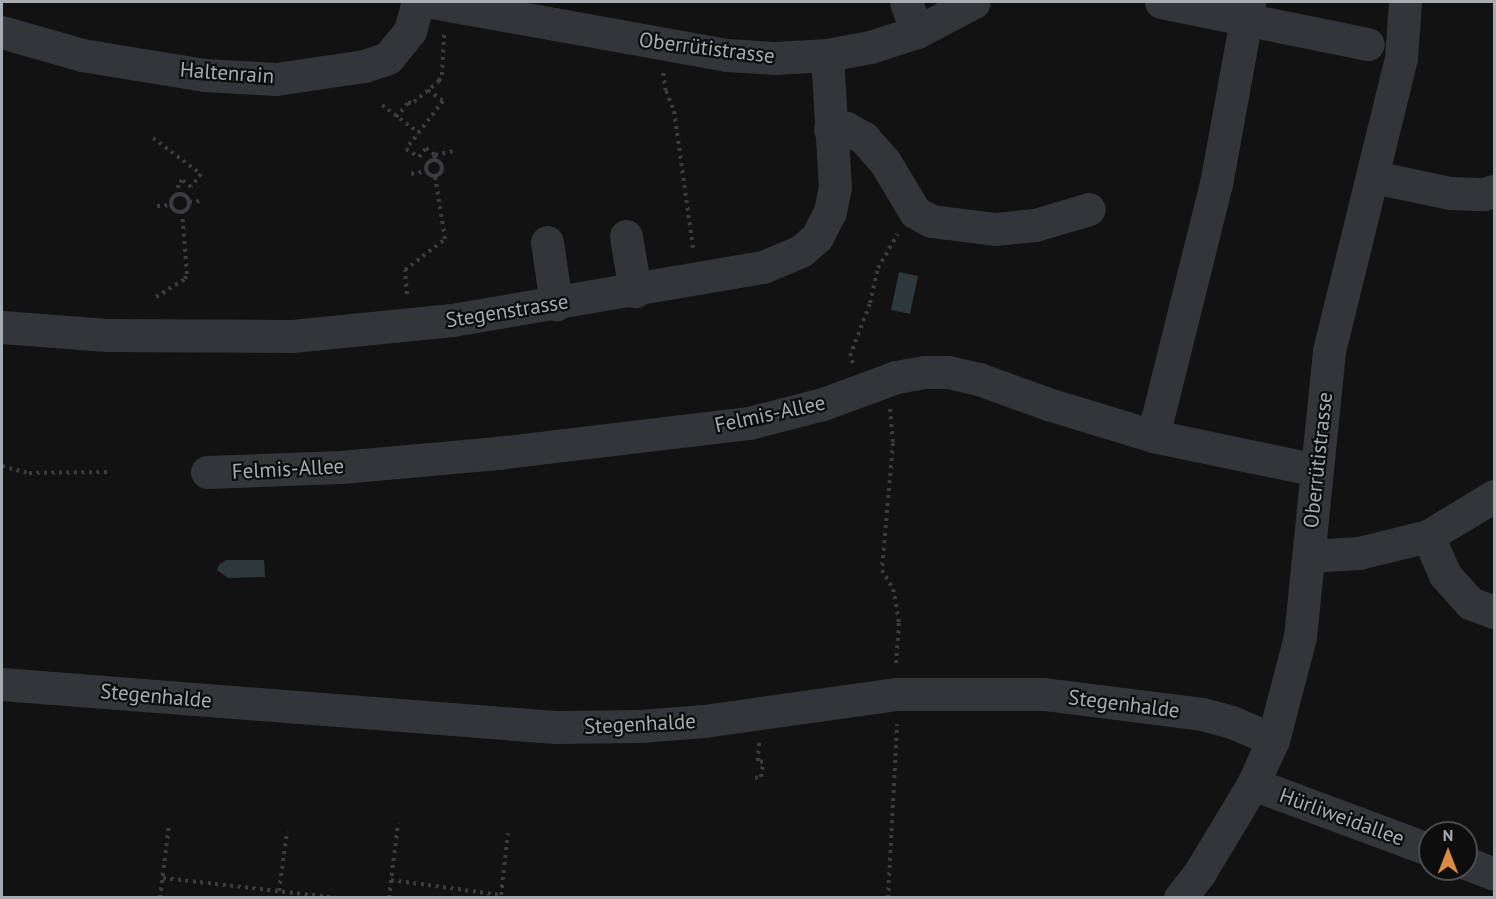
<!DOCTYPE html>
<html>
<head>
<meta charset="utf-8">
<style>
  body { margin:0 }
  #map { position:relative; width:1496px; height:899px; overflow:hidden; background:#121213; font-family:"PT Sans",sans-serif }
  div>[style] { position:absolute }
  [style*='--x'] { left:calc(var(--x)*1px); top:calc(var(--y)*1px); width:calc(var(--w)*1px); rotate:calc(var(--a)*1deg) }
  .water>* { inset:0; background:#2f383c }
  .path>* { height:4px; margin-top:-2px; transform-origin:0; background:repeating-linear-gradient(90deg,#3a3c3f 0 3px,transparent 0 7.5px) }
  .path>.ring { margin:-2px; padding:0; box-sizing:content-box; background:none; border:4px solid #3a3c3f; border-radius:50% }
  .minor>* { height:33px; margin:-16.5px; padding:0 16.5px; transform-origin:16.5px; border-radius:16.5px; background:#333538 }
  span { translate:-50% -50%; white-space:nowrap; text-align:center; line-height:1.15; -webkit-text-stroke:4.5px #0d0d0e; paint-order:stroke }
  .street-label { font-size:21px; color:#a5acb2 }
  .frame { position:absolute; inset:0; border:3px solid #a5acb2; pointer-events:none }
  .north { position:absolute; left:1418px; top:821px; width:60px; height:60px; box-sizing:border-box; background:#0d0d0e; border:2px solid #4a4d50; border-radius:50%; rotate:0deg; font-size:16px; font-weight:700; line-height:24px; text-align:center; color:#a5acb2 }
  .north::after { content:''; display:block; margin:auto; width:21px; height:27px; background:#db8a43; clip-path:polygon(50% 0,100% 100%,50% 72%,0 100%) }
</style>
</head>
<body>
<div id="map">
  <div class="water">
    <i style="clip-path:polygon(899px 272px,918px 276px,910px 314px,891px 310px)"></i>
    <i style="clip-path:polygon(226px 560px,264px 560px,265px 577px,228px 578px,217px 570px,219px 565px)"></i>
  </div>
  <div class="path">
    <i style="--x:663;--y:73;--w:18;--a:81"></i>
    <i style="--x:666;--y:91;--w:22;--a:68"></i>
    <i style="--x:674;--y:111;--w:138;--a:82.1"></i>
    <i style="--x:428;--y:90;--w:19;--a:36"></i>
    <i style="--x:443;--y:101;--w:61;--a:127.6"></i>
    <i style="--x:406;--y:149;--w:15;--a:32"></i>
    <i style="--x:419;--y:157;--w:11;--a:-52"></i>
    <i style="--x:426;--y:148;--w:11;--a:38"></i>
    <i style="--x:435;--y:155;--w:5;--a:101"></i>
    <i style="--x:382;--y:105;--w:46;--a:37.1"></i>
    <i style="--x:396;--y:117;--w:18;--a:-49"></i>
    <i style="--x:408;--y:103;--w:6;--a:-9"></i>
    <i style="--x:414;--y:102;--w:33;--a:-40"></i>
    <i style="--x:439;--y:81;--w:7;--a:-63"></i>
    <i style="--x:442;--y:75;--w:41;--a:-87.2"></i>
    <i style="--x:153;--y:138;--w:60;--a:36.9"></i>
    <i style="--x:201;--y:174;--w:16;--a:128"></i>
    <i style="--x:191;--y:187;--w:11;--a:-142"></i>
    <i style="--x:182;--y:180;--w:6;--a:129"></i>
    <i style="--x:178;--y:185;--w:9;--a:84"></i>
    <i style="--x:435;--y:155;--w:19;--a:-12"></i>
    <i class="ring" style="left:426px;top:160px;width:12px;height:12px"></i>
    <i style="--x:411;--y:174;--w:15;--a:-11"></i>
    <i class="ring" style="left:171px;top:194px;width:14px;height:14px"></i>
    <i style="--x:189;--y:202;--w:14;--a:-4"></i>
    <i style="--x:157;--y:206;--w:15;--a:-4"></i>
    <i style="--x:407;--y:294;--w:24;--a:-95"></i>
    <i style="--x:405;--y:270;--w:51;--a:-37.8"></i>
    <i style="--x:445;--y:239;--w:64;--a:-99"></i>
    <i style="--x:156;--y:297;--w:34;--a:-32"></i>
    <i style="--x:185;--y:279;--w:5;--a:-68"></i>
    <i style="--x:187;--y:274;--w:62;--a:-94.6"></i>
    <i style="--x:853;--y:363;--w:8;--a:-113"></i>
    <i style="--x:850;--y:356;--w:57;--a:-69.3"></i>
    <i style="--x:870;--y:303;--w:36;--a:-77"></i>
    <i style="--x:878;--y:268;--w:39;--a:-60"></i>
    <i style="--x:890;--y:409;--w:34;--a:85"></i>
    <i style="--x:893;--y:443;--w:127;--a:95"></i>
    <i style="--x:882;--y:570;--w:22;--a:60"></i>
    <i style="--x:893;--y:589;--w:15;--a:79"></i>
    <i style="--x:896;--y:604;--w:19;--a:81"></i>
    <i style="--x:899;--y:623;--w:42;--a:94.1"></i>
    <i style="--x:2;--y:466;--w:28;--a:15"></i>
    <i style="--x:29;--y:473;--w:80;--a:-0.7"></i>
    <i style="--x:755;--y:778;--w:6;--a:-9"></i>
    <i style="--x:761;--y:777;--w:15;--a:-82"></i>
    <i style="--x:763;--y:762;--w:5;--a:-169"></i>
    <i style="--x:758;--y:761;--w:19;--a:-87"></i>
    <i style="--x:163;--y:878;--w:176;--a:6.5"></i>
    <i style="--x:391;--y:880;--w:111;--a:7.8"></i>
    <i style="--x:501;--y:895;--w:62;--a:-83.6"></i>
    <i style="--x:279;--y:891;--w:60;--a:-82.3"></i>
    <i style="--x:160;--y:898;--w:74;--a:-83"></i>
    <i style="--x:389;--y:898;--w:75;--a:-83.1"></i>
    <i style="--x:888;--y:898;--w:174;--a:-87"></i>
  </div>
  <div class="minor">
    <i style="--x:432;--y:2;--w:300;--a:10.2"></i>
    <i style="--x:727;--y:55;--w:48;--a:3.6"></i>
    <i style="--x:775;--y:58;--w:52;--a:-3.3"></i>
    <i style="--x:827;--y:55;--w:44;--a:-10.5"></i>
    <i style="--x:870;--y:47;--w:49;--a:-17.7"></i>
    <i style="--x:917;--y:32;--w:64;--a:-27.8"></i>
    <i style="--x:906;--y:2;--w:32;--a:70"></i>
    <i style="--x:1161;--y:2;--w:211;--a:11.5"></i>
    <i style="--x:2;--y:32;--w:83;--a:16"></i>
    <i style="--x:82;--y:55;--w:124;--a:9.3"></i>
    <i style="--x:204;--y:75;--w:72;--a:3.2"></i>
    <i style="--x:276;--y:79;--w:89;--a:-8.4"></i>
    <i style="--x:364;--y:66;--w:25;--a:-18"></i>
    <i style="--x:388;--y:58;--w:35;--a:-51"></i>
    <i style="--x:410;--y:31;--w:30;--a:-75"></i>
    <i style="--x:830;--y:129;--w:16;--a:-4"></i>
    <i style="--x:846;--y:128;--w:21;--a:29"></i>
    <i style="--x:864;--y:138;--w:32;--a:49"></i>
    <i style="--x:885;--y:162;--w:58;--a:59"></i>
    <i style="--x:915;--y:212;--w:18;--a:29"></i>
    <i style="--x:931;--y:221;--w:64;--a:7.1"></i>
    <i style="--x:995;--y:229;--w:40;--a:-5.7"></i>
    <i style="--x:1035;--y:225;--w:56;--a:-16.5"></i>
    <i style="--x:1374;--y:177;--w:78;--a:11.9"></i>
    <i style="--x:1450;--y:193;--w:34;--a:2"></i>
    <i style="--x:1484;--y:194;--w:10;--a:-17"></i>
    <i style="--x:626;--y:236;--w:56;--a:80.7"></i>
    <i style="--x:547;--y:242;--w:63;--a:81.7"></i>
    <i style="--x:2;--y:327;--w:105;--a:4.4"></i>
    <i style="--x:107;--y:335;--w:185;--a:0.3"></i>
    <i style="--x:292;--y:336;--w:161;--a:-5.7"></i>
    <i style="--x:452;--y:320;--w:315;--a:-9.7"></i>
    <i style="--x:763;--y:267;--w:41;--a:-22.8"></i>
    <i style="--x:801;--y:251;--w:21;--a:-41"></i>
    <i style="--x:817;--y:237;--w:28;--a:-63"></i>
    <i style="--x:830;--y:212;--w:25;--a:-79"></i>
    <i style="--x:835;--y:187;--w:132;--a:-93.5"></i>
    <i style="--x:1153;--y:436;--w:260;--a:-76"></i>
    <i style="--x:1216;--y:184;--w:185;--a:-79.7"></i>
    <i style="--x:207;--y:472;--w:134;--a:-2.1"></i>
    <i style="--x:341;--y:467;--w:157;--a:-5.1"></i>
    <i style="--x:497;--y:453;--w:254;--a:-6.8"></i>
    <i style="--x:749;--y:423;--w:76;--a:-14.4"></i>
    <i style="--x:823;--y:404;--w:78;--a:-20.3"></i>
    <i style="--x:896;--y:377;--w:29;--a:-10"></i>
    <i style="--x:925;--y:372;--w:23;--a:0"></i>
    <i style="--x:948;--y:372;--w:32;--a:13"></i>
    <i style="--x:979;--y:379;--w:73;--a:19.9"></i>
    <i style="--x:1048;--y:404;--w:110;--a:16.9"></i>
    <i style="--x:1153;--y:436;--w:167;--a:11.7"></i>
    <i style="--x:1428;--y:536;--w:43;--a:66.4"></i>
    <i style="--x:1445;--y:575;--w:38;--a:48"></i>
    <i style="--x:1470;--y:603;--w:26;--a:21"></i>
    <i style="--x:1309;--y:556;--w:50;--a:-3.4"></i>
    <i style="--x:1359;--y:553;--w:71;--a:-13.8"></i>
    <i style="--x:1428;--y:536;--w:77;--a:-31.2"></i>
    <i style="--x:2;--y:684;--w:555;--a:4.45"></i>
    <i style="--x:555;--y:727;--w:85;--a:-0.7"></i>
    <i style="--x:640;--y:726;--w:64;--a:-4.5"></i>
    <i style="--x:704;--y:721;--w:195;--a:-8"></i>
    <i style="--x:897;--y:694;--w:147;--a:0"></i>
    <i style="--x:1044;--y:694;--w:159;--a:7.2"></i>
    <i style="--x:1202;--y:714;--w:31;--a:15"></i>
    <i style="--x:1232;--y:722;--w:45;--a:23.7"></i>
    <i style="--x:1253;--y:784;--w:189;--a:20.4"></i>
    <i style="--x:1466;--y:863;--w:30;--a:21"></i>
    <i style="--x:1180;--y:898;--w:33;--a:-52"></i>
    <i style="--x:1200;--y:872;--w:103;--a:-58.9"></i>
    <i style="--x:1253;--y:784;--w:48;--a:-65.6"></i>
    <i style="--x:1273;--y:740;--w:106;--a:-75.3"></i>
    <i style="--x:1300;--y:637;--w:287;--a:-84.2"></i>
    <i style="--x:1329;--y:351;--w:302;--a:-76.2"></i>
    <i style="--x:1401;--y:58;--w:56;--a:-85.9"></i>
  </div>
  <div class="street-label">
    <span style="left:707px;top:48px;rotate:7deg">Oberrütistrasse</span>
    <span style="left:227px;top:73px;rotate:4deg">Haltenrain</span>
    <span style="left:507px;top:311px;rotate:-9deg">Stegenstrasse</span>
    <span style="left:770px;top:414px;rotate:-12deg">Felmis-Allee</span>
    <span style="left:1318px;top:460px;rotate:-84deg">Oberrütistrasse</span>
    <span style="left:288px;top:469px;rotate:-3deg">Felmis-Allee</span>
    <span style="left:156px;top:696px;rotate:5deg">Stegenhalde</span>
    <span style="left:1124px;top:704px;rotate:7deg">Stegenhalde</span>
    <span style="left:640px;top:724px;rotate:-3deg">Stegenhalde</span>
    <span style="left:1342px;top:817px;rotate:20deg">Hürliweidallee</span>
  </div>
  <div class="frame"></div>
  <div class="north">N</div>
</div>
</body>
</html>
